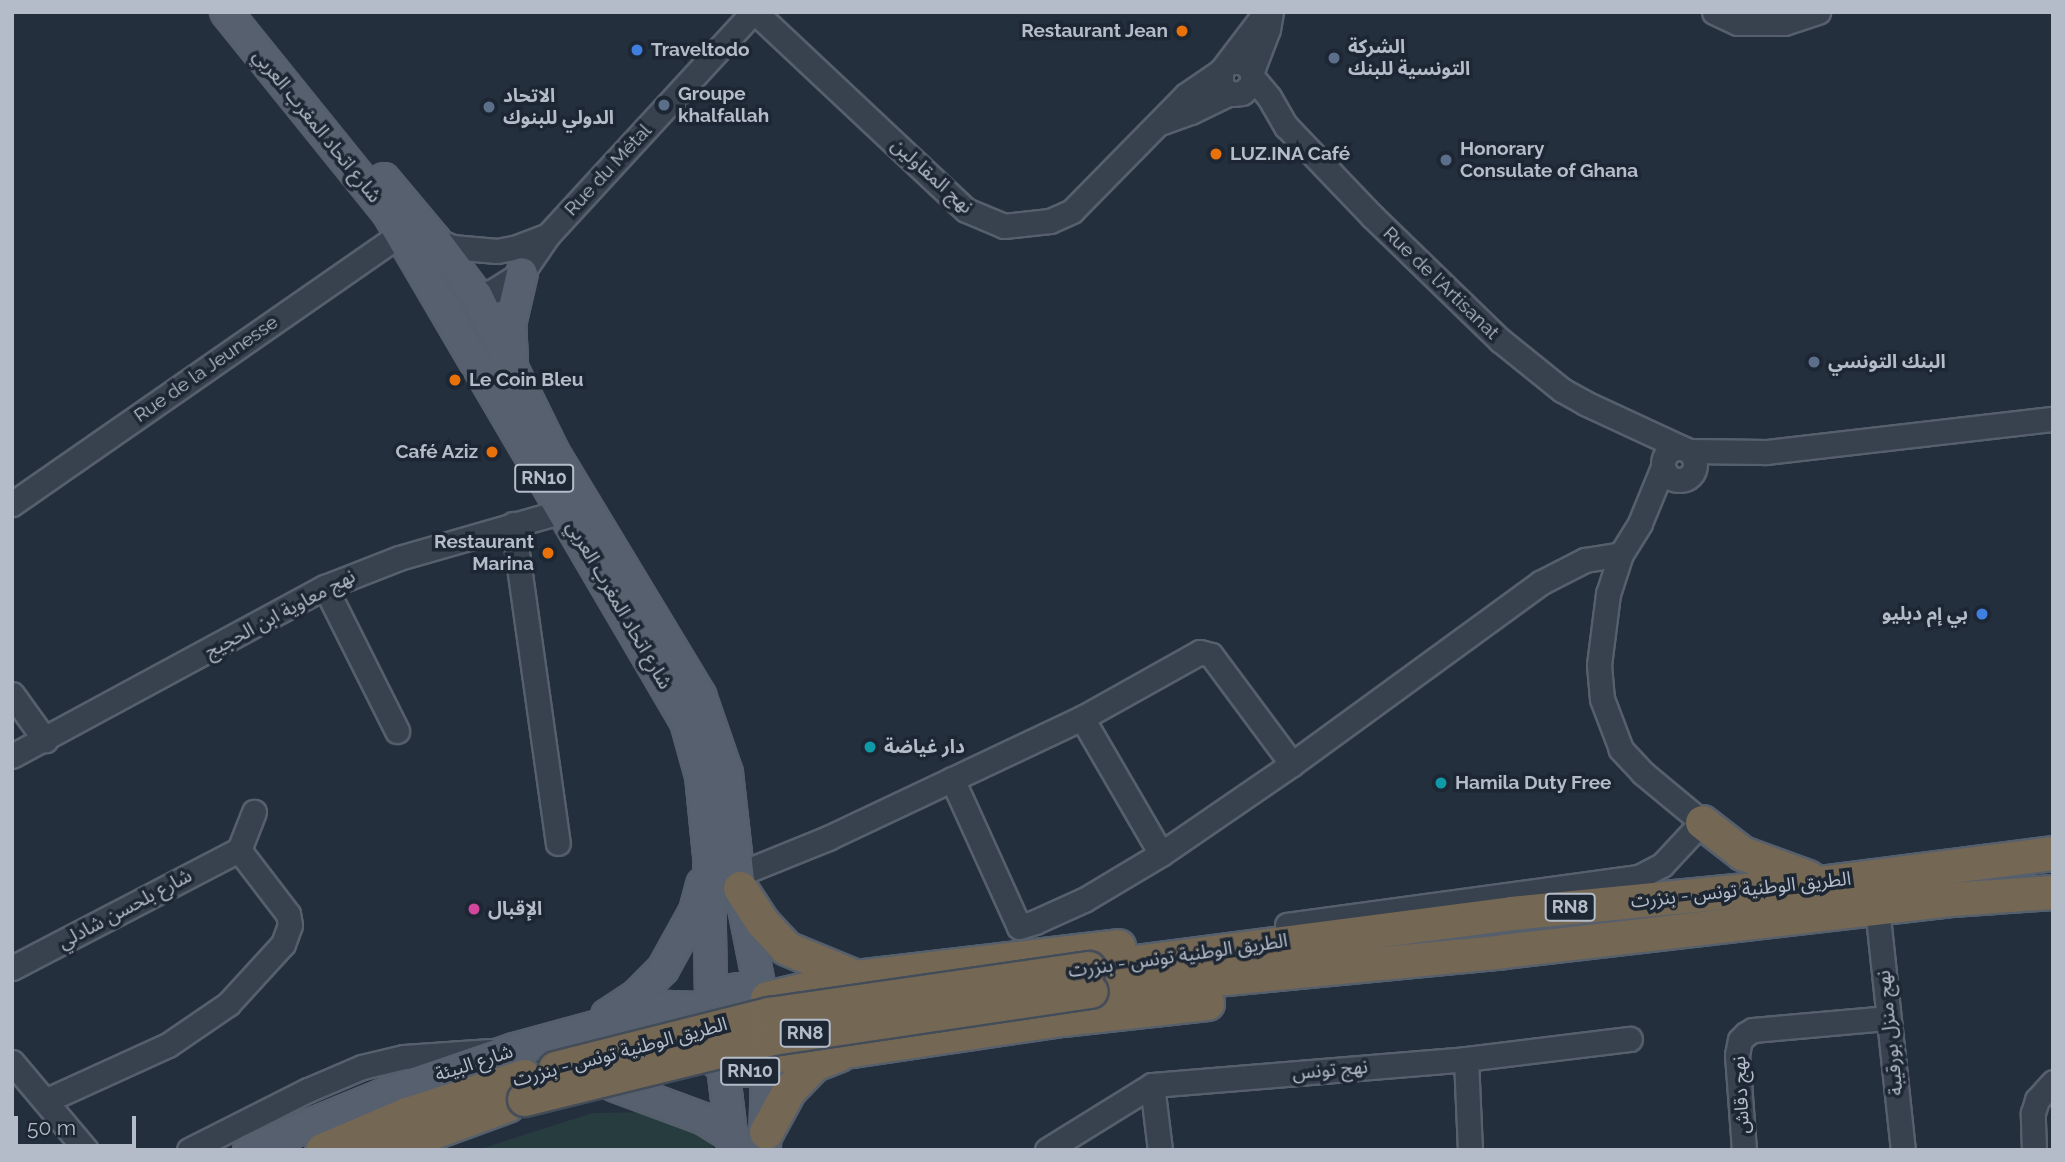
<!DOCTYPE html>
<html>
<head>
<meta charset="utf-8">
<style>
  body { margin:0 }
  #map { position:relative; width:2065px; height:1162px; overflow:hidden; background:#242f3e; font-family:Raleway,"Noto Sans Arabic",sans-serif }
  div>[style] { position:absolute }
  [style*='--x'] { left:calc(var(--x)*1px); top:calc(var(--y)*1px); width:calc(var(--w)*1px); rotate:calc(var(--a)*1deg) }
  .green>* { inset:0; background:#263c3f }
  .roads { filter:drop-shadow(2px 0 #565f6c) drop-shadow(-2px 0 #565f6c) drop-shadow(0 2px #565f6c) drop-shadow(0 -2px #565f6c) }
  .minor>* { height:23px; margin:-11.5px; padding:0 11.5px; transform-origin:11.5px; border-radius:11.5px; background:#38414e }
  .minor>.ring { margin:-11.5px; padding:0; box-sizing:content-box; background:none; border:23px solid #38414e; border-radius:50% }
  .major>* { height:30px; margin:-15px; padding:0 15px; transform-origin:15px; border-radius:15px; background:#56606e }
  .major>.ring { margin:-15px; padding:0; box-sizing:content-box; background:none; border:30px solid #56606e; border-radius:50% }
  .highway>* { height:33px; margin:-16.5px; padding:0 16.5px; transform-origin:16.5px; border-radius:16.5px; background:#746855 }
  .bridges { filter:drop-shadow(2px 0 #434c59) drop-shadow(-2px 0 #434c59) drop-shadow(0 2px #434c59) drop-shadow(0 -2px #434c59) }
  .highway-bridge>* { height:33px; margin:-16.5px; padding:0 16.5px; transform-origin:16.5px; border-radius:16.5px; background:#746855 }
  .dots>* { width:19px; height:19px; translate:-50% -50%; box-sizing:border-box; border:4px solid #1d2633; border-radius:50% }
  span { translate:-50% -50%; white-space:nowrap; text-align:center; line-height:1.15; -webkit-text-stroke:7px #1d2633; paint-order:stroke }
  .shield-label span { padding:2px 5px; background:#1d2633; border:2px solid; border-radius:5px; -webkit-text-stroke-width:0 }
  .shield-label { font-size:18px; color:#b4bcc9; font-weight:700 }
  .poi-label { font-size:19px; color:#b4bcc9; font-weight:700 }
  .right { translate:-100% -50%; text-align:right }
  .left { translate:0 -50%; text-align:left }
  .street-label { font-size:19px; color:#b4bcc9 }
  .frame { position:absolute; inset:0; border:14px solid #b4bcc9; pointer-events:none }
  .scale { position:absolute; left:14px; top:1116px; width:122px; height:32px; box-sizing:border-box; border:4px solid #b4bcc9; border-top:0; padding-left:9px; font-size:21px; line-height:24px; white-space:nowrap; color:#b4bcc9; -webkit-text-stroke:5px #1d2633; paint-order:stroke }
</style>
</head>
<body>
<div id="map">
  <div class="green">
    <i style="clip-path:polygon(651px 1112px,702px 1131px,715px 1150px,477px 1150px,592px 1113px)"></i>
  </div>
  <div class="roads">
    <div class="minor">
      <i style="--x:755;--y:12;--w:289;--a:43.2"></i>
      <i style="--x:966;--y:210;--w:41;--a:22.8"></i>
      <i style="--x:1004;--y:226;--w:46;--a:-6.2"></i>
      <i style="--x:1050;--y:221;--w:24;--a:-24"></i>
      <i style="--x:1072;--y:211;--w:163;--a:-45.5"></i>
      <i style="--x:1186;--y:95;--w:42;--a:-34.4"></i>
      <i style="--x:1714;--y:12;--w:26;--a:25"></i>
      <i style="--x:1738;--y:23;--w:46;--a:0"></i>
      <i style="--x:1784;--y:23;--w:36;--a:-18"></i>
      <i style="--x:1230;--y:62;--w:13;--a:0"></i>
      <i style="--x:1243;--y:62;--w:13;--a:45"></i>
      <i style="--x:1252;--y:71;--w:13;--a:90"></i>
      <i style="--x:1252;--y:84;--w:13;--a:138"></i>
      <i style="--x:1242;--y:93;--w:10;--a:174"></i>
      <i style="--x:1232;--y:94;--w:9;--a:-148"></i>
      <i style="--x:1224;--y:89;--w:6;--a:-121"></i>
      <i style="--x:1221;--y:84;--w:13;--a:-90"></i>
      <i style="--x:1221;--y:71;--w:74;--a:-52.7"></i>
      <i style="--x:1252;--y:71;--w:45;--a:-69.1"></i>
      <i style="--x:1268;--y:29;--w:17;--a:-80"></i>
      <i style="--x:1253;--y:78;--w:25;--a:50"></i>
      <i style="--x:1269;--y:97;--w:34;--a:60"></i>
      <i style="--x:1286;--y:126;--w:126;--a:46.3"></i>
      <i style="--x:1373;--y:217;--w:177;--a:44.1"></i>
      <i style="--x:1500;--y:340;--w:80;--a:38.9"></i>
      <i style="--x:1562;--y:390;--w:26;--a:29"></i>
      <i style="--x:1585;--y:403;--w:107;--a:24.9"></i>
      <i style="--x:1163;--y:122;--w:30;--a:-20"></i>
      <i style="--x:1191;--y:112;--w:43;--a:-26"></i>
      <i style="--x:435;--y:240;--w:18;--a:22"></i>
      <i style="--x:452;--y:247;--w:45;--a:5.1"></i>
      <i style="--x:497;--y:251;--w:20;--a:-11"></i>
      <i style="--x:517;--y:247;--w:33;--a:-21"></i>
      <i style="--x:477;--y:296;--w:17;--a:-17"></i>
      <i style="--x:493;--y:291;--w:34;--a:-32"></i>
      <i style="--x:522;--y:273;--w:46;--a:-55.6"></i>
      <i style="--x:548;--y:235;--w:303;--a:-47.4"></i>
      <i class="ring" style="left:1663px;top:448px;width:9px;height:9px"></i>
      <i style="--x:1689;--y:451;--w:77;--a:0.7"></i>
      <i style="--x:1766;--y:452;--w:289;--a:-6.6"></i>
      <i style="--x:12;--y:504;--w:473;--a:-34.8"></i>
      <i style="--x:513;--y:524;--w:322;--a:82"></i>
      <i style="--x:325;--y:587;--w:161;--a:63.4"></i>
      <i style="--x:12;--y:694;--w:57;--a:54.3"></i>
      <i style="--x:1082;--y:718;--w:157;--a:59.8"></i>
      <i style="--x:12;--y:756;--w:356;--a:-28.4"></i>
      <i style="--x:325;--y:587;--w:79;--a:-21.4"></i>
      <i style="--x:399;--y:558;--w:171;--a:-16"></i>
      <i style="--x:952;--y:779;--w:162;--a:65.6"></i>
      <i style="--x:1019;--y:927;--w:17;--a:-17"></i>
      <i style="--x:1035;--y:922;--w:54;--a:-24.2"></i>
      <i style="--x:1084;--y:900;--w:90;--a:-30.9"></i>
      <i style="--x:1161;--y:854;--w:159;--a:-34.5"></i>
      <i style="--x:1292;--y:764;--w:307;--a:-36.1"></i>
      <i style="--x:1540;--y:583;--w:51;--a:-27.1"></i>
      <i style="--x:1585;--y:560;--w:36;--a:-9"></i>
      <i style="--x:739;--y:874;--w:96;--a:-22"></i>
      <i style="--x:828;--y:838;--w:281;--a:-25.3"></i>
      <i style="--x:1082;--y:718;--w:135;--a:-29.2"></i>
      <i style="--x:1200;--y:652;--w:11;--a:15"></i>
      <i style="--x:1211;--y:655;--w:136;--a:53.4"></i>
      <i style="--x:1878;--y:917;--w:234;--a:83.9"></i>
      <i style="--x:1287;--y:925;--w:355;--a:-7.8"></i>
      <i style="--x:1639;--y:877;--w:26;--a:-28"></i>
      <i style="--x:1662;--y:865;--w:59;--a:-47.1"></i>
      <i style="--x:1702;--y:822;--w:77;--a:-140.3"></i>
      <i style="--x:1643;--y:773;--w:33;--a:-133"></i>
      <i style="--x:1621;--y:749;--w:53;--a:-110.8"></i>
      <i style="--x:1602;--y:699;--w:34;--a:-95"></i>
      <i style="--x:1599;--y:665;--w:72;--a:-82.8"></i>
      <i style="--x:1608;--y:594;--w:42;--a:-72"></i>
      <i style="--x:1621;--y:554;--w:36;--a:-58"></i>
      <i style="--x:1640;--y:523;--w:61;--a:-67.7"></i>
      <i style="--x:12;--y:968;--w:256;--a:-27.5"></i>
      <i style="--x:239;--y:850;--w:41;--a:-68.5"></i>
      <i style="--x:1466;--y:1059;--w:91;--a:87.5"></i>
      <i style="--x:12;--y:1062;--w:115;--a:49.9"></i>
      <i style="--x:1152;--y:1085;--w:65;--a:83"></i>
      <i style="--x:45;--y:1101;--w:135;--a:-24.5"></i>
      <i style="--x:168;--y:1045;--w:73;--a:-34.3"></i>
      <i style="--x:228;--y:1004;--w:81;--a:-47.5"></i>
      <i style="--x:283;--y:944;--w:20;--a:-70"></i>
      <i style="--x:290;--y:925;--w:11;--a:-100"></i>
      <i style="--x:288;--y:914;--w:81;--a:-127.4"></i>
      <i style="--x:189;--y:1150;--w:133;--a:-26.8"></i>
      <i style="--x:308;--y:1090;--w:59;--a:-23.1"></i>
      <i style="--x:362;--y:1067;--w:43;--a:-13.4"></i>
      <i style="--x:404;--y:1057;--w:87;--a:-3.9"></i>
      <i style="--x:1047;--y:1150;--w:123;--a:-31.8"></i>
      <i style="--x:1152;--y:1085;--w:315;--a:-4.7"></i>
      <i style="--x:1466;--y:1059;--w:165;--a:-7"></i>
      <i style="--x:1744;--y:1150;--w:95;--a:-94.2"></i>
      <i style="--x:1737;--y:1055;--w:15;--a:-79"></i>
      <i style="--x:1740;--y:1040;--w:8;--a:-45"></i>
      <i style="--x:1746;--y:1034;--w:8;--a:-30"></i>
      <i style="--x:1753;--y:1030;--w:136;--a:-5.1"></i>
      <i style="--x:2034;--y:1150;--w:37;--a:-92"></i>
      <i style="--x:2033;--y:1113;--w:14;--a:-73"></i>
      <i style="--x:2037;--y:1100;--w:24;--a:-48"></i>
    </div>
    <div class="major">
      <i style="--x:226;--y:12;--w:258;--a:51.1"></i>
      <i style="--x:388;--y:213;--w:590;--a:59.65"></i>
      <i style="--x:686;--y:722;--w:56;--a:74.5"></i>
      <i style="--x:701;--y:776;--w:80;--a:84.3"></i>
      <i style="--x:709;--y:856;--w:146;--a:89.2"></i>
      <i style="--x:384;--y:179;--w:80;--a:50.1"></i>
      <i style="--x:435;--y:240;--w:70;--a:53.1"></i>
      <i style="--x:477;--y:296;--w:175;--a:63.9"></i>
      <i style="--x:554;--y:453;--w:283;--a:58.9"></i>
      <i style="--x:700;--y:695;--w:83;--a:70.9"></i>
      <i style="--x:727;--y:773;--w:116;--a:83.6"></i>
      <i style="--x:740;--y:888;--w:108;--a:78.8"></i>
      <i style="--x:512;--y:359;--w:34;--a:-93"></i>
      <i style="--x:510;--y:325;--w:53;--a:-77"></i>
      <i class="ring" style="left:701px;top:989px;width:52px;height:52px"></i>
      <i style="--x:607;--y:1015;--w:35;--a:-33"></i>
      <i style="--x:636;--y:996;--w:38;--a:-45"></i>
      <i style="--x:663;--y:969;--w:66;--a:-61.1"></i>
      <i style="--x:695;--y:911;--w:28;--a:-75"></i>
      <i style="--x:723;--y:1067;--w:84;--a:83.1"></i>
      <i style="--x:615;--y:1086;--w:95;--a:20.3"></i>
      <i style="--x:704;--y:1119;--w:32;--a:32"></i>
      <i style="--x:249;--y:1150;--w:163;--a:-22.3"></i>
      <i style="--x:400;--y:1088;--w:120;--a:-18.9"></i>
      <i style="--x:514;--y:1049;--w:161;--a:-15.2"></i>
      <i style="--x:669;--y:1007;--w:38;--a:2"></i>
      <i style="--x:765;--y:1150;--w:87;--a:-88.7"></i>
    </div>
    <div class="highway">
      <i style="--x:1702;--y:822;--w:51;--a:37.8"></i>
      <i style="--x:1742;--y:853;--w:70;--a:20"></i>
      <i style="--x:740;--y:888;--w:40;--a:57.1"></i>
      <i style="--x:762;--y:922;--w:35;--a:47"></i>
      <i style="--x:786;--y:948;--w:76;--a:22.5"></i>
      <i style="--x:1089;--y:968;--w:426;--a:-7.4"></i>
      <i style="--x:1511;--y:913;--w:318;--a:-5.6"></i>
      <i style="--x:1827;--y:882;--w:228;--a:-7.3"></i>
      <i style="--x:1091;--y:991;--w:414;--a:-5.5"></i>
      <i style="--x:1503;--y:951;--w:451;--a:-6.6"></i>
      <i style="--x:1951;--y:899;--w:102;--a:-3.9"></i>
      <i style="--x:767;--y:998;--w:91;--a:-13.3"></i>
      <i style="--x:856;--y:977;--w:264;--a:-6.7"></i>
      <i style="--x:775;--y:1055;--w:77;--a:-3.7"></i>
      <i style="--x:852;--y:1050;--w:212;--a:-8.4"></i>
      <i style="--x:1062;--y:1019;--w:146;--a:-6.3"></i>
      <i style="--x:766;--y:1132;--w:48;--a:-61.3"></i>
      <i style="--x:789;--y:1090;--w:36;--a:-46"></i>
      <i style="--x:814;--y:1064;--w:26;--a:-21"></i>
      <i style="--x:322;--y:1150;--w:92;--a:-23"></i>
      <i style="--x:407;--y:1114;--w:123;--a:-18"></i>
      <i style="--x:384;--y:1150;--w:131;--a:-20.1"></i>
    </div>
  </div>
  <div class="bridges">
    <div class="highway-bridge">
      <i style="--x:555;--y:1068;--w:221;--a:-14.2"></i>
      <i style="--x:769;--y:1014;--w:323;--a:-8.2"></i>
      <i style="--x:524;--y:1099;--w:255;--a:-13.8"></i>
      <i style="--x:772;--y:1038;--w:322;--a:-8.4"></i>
    </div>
  </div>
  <div class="dots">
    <i style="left:1182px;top:31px;background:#e8710a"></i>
    <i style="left:637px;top:50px;background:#3f7fe0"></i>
    <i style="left:1334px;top:58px;background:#5c6f8a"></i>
    <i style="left:664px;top:105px;background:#5c6f8a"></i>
    <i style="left:489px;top:107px;background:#5c6f8a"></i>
    <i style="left:1216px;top:154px;background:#e8710a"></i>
    <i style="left:1446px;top:160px;background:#5c6f8a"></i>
    <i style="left:1814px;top:362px;background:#5c6f8a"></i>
    <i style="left:455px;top:380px;background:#e8710a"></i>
    <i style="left:492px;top:452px;background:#e8710a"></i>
    <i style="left:548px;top:553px;background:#e8710a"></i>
    <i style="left:1982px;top:614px;background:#3f7fe0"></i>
    <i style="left:870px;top:747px;background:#0f9aa8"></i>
    <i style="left:1441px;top:783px;background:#0f9aa8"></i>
    <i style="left:474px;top:909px;background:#d1479c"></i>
  </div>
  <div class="shield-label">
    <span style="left:544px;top:478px">RN10</span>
    <span style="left:1570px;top:907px">RN8</span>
    <span style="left:805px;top:1033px">RN8</span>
    <span style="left:750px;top:1071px">RN10</span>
  </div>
  <div class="poi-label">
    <span class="right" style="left:1168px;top:31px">Restaurant Jean</span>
    <span class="left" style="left:1348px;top:58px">الشركة<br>التونسية للبنك</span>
    <span class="left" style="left:651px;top:50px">Traveltodo</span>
    <span class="left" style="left:678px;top:105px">Groupe<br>khalfallah</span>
    <span class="left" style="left:503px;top:107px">الاتحاد<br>الدولي للبنوك</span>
    <span class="left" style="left:1460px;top:160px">Honorary<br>Consulate of Ghana</span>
    <span class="left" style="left:1230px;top:154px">LUZ.INA Café</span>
    <span class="left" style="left:1828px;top:362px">البنك التونسي</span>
    <span class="left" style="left:469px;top:380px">Le Coin Bleu</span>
    <span class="right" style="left:478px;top:452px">Café Aziz</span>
    <span class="right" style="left:534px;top:553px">Restaurant<br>Marina</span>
    <span class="right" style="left:1968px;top:614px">بي إم دبليو</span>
    <span class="left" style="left:884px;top:747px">دار غياضة</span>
    <span class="left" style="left:1455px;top:783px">Hamila Duty Free</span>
    <span class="left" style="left:488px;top:909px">الإقبال</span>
  </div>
  <div class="street-label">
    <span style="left:317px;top:126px;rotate:51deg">شارع اتحاد المغرب العربي</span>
    <span style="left:608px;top:170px;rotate:-47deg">Rue du Métal</span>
    <span style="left:932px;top:176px;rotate:42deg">نهج المقاولين</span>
    <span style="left:1441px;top:283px;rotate:44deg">Rue de l'Artisanat</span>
    <span style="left:206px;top:369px;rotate:-35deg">Rue de la Jeunesse</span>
    <span style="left:619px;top:605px;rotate:60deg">شارع اتحاد المغرب العربي</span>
    <span style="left:280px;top:614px;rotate:-28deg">نهج معاوية ابن الحجيج</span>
    <span style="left:1741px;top:890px;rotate:-6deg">الطريق الوطنية تونس - بنزرت</span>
    <span style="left:125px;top:909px;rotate:-28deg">شارع بلحسن شادلي</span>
    <span style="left:1178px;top:956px;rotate:-8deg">الطريق الوطنية تونس - بنزرت</span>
    <span style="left:1890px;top:1033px;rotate:-96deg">نهج منزل بورقيبة</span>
    <span style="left:620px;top:1052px;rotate:-15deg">الطريق الوطنية تونس - بنزرت</span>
    <span style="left:474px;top:1063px;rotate:-18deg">شارع البيئة</span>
    <span style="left:1330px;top:1070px;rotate:-5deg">نهج تونس</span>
    <span style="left:1741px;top:1095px;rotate:-93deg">نهج دقاش</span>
  </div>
  <div class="frame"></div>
  <div class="scale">50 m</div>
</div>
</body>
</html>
